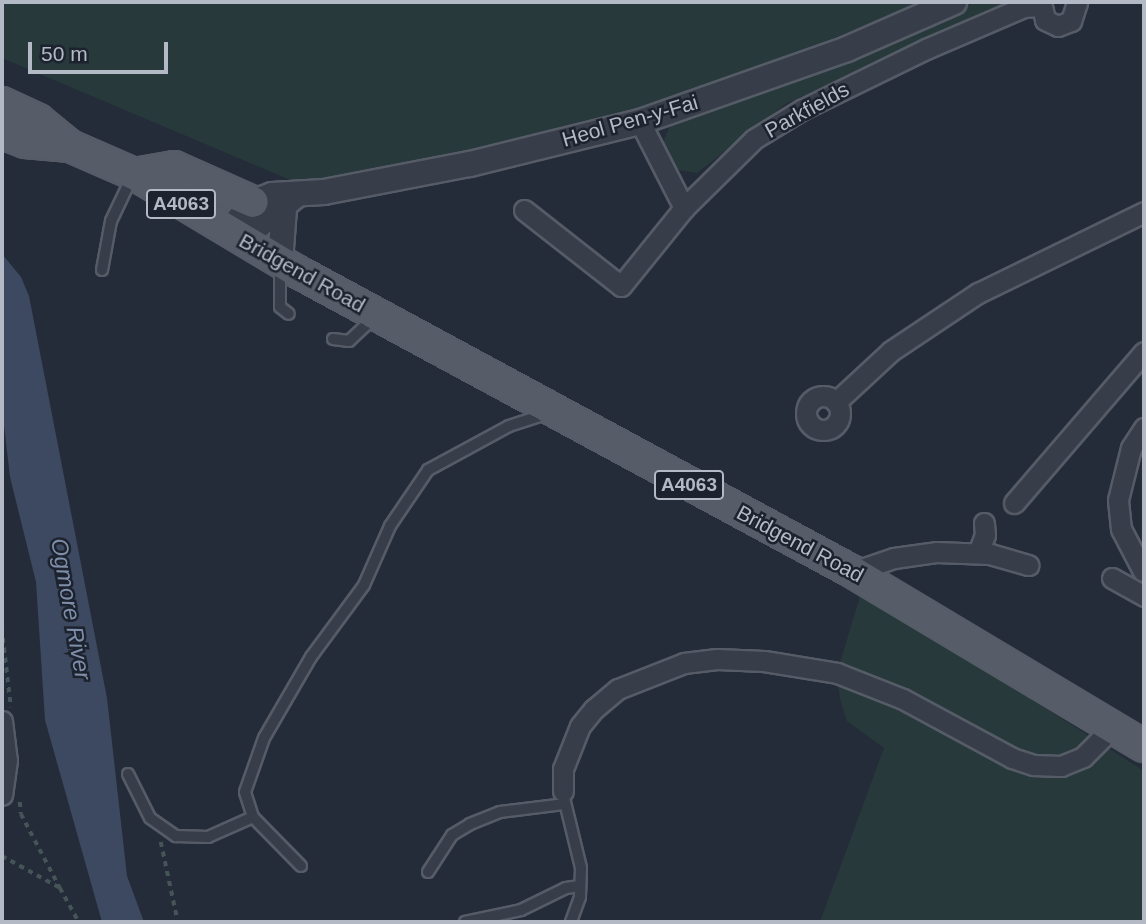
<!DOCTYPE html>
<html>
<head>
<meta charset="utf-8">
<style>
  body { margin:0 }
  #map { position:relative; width:1146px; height:924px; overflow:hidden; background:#252c39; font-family:Helvetica,sans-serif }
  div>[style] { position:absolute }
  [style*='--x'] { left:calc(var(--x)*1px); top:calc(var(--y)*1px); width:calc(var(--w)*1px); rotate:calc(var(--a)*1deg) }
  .green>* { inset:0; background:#27393b }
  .water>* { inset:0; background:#3c4960 }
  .path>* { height:3.5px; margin-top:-1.75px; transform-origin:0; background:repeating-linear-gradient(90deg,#445457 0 5px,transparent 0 10px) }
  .roads { filter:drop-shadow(2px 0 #565c67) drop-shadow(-2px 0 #565c67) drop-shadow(0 2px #565c67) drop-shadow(0 -2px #565c67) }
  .service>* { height:10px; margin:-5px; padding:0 5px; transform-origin:5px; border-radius:5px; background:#383e49 }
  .minor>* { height:19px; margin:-9.5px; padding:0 9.5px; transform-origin:9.5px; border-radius:9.5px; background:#383e49 }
  .minor>.ring { margin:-9.5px; padding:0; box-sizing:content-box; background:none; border:19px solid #383e49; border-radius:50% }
  .tertiary>* { height:24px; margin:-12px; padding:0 12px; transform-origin:12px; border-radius:12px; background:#383e49 }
  .primary>* { height:30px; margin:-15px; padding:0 15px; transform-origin:15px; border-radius:15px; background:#565d69 }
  span { translate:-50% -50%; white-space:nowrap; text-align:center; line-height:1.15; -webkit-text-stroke:5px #1d232e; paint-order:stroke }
  .shield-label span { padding:2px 5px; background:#1d232e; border:2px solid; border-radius:5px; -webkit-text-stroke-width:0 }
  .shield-label { font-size:19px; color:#b3b9c5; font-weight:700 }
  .street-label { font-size:21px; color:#b3b9c5 }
  .water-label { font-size:23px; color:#7e8eaa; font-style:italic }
  .frame { position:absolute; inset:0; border:4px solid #b3b9c5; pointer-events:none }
  .scale { position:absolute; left:28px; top:42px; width:140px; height:32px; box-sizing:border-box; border:4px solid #b3b9c5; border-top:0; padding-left:9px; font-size:21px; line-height:24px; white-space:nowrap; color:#b3b9c5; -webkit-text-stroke:5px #1d232e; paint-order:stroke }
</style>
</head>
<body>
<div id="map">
  <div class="green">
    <i style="clip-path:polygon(2px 2px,925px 2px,705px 89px,551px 133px,307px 187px,2px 58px)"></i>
    <i style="clip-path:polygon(977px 2px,1010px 2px,785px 104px,697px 173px,673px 169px,661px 148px,671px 123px)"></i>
    <i style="clip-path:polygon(860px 596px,913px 624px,1144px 771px,1144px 922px,820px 922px,884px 748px,847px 721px,840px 699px,837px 673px)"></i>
  </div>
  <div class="water">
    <i style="clip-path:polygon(2px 254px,21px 277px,29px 296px,107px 698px,127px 876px,144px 922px,102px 922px,45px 720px,36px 582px,10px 477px,2px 408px)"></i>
  </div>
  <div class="path">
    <i style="--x:2;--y:628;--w:80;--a:83.5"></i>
    <i style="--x:20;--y:802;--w:12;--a:85"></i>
    <i style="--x:21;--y:814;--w:84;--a:62.2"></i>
    <i style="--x:161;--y:842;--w:82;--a:78"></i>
    <i style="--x:2;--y:856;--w:66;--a:28.9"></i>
    <i style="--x:60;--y:888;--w:39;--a:61"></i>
  </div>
  <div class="roads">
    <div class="service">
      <i style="--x:280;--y:267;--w:40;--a:90"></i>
      <i style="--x:280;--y:307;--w:11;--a:38"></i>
      <i style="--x:102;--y:270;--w:50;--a:-79.6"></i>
      <i style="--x:111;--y:221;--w:49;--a:-64.5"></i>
      <i style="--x:333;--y:339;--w:16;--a:7"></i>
      <i style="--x:349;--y:341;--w:35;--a:-43"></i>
      <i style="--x:128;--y:774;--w:49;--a:63.4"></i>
      <i style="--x:150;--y:818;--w:32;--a:35"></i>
      <i style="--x:176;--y:836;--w:32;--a:2"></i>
      <i style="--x:208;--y:837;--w:49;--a:-24"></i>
      <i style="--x:564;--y:798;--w:72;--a:76.3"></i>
      <i style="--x:581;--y:868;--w:29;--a:92"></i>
      <i style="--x:580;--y:897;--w:27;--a:110"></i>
      <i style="--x:301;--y:866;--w:69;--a:-134.4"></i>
      <i style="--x:253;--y:817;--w:26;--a:-108"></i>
      <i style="--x:245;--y:792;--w:57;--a:-70.6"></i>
      <i style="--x:264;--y:738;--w:94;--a:-59.9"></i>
      <i style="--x:311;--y:657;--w:89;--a:-53.6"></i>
      <i style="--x:364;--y:585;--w:64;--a:-66.2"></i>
      <i style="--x:390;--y:526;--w:68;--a:-55.8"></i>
      <i style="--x:428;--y:470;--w:92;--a:-28.5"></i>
      <i style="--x:509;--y:426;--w:38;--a:-18"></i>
      <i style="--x:428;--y:872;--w:44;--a:-57"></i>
      <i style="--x:452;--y:835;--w:21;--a:-31"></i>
      <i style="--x:470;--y:824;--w:32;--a:-22"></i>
      <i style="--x:500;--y:812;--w:64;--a:-7.1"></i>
      <i style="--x:465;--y:922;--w:57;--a:-12.1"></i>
      <i style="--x:521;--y:910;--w:50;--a:-26.1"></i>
      <i style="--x:566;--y:888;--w:14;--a:-8"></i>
    </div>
    <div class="minor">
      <i style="--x:1041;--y:2;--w:18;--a:77"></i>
      <i style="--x:1045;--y:20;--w:14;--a:25"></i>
      <i style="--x:1058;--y:26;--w:14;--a:-21"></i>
      <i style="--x:1071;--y:21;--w:20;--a:-72"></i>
      <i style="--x:640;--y:122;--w:97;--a:62.9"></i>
      <i style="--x:684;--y:208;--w:98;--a:-44.6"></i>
      <i style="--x:754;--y:139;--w:57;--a:-31.5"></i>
      <i style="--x:803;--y:109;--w:137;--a:-26"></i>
      <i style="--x:926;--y:49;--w:107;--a:-23.2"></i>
      <i style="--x:1024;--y:7;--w:16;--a:-4"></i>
      <i style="--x:524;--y:210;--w:123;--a:38.1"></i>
      <i style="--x:621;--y:286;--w:100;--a:-51.1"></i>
      <i class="ring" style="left:806px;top:396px;width:15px;height:15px"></i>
      <i style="--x:836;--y:402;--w:75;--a:-42.8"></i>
      <i style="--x:891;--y:351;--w:105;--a:-33.7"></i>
      <i style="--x:978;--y:293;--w:185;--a:-26"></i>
      <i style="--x:1014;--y:503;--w:199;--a:-49.3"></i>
      <i style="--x:978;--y:553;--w:19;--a:-69"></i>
      <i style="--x:985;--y:535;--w:12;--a:-95"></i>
      <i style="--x:1143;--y:571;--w:47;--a:-117.6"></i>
      <i style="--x:1121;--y:529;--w:29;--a:-96"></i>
      <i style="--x:1118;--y:500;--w:54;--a:-76"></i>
      <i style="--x:1131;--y:448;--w:24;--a:-57"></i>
      <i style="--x:853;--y:572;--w:43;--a:-18.9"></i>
      <i style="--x:894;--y:558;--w:42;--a:-8.1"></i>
      <i style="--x:936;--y:552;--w:54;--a:2.1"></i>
      <i style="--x:990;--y:554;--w:40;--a:16"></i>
      <i style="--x:1112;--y:578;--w:37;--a:29"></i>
      <i style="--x:2;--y:721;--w:39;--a:83"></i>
      <i style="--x:7;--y:760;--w:35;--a:98"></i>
      <i style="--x:563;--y:791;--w:22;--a:-90"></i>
      <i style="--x:563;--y:769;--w:46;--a:-68.4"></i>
      <i style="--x:580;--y:726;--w:22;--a:-51"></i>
      <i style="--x:594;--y:709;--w:31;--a:-40"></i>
      <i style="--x:618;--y:689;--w:71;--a:-21.5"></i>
      <i style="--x:684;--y:663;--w:33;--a:-7"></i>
      <i style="--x:717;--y:659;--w:47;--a:2.4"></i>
      <i style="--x:764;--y:661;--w:74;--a:9.3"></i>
      <i style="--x:837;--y:673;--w:71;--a:21.5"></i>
      <i style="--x:903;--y:699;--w:124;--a:28.4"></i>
      <i style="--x:1012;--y:758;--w:23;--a:18"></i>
      <i style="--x:1034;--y:765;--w:27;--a:2"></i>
      <i style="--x:1061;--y:766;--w:24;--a:-22"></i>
      <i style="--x:1083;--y:757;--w:42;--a:-45"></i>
    </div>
    <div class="tertiary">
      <i style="--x:228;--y:232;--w:39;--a:-50"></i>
      <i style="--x:253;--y:202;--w:20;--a:-20"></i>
      <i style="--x:272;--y:195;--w:52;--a:-3.3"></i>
      <i style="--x:324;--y:192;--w:149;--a:-10.9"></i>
      <i style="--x:470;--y:164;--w:175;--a:-13.9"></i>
      <i style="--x:640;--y:122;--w:219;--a:-19.4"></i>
      <i style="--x:847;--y:49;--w:117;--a:-23.7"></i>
      <i style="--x:228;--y:232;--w:32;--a:-13"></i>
      <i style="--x:259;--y:225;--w:45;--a:-38.7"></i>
      <i style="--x:280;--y:262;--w:53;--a:-85.7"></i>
    </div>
    <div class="primary">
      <i style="--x:2;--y:103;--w:40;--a:25"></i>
      <i style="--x:38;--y:120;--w:41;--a:39.1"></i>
      <i style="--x:2;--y:133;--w:25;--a:21"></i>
      <i style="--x:25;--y:142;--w:45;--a:5.1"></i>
      <i style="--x:70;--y:146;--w:70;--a:23.6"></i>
      <i style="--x:134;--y:174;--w:191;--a:30.9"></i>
      <i style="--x:298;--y:272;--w:631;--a:28.39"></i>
      <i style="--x:853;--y:572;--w:339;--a:30.9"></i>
      <i style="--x:134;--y:174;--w:41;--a:-9.9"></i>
      <i style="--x:174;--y:167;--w:86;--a:23.9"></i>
    </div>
  </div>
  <div class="shield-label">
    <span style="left:181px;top:204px">A4063</span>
    <span style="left:689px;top:485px">A4063</span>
  </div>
  <div class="street-label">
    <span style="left:807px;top:110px;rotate:-29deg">Parkfields</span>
    <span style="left:630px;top:121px;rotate:-16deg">Heol Pen-y-Fai</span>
    <span style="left:302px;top:273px;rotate:29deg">Bridgend Road</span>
    <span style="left:800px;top:544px;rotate:28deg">Bridgend Road</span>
  </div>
  <div class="water-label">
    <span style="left:71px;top:609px;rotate:80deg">Ogmore River</span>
  </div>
  <div class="frame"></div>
  <div class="scale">50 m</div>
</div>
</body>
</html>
